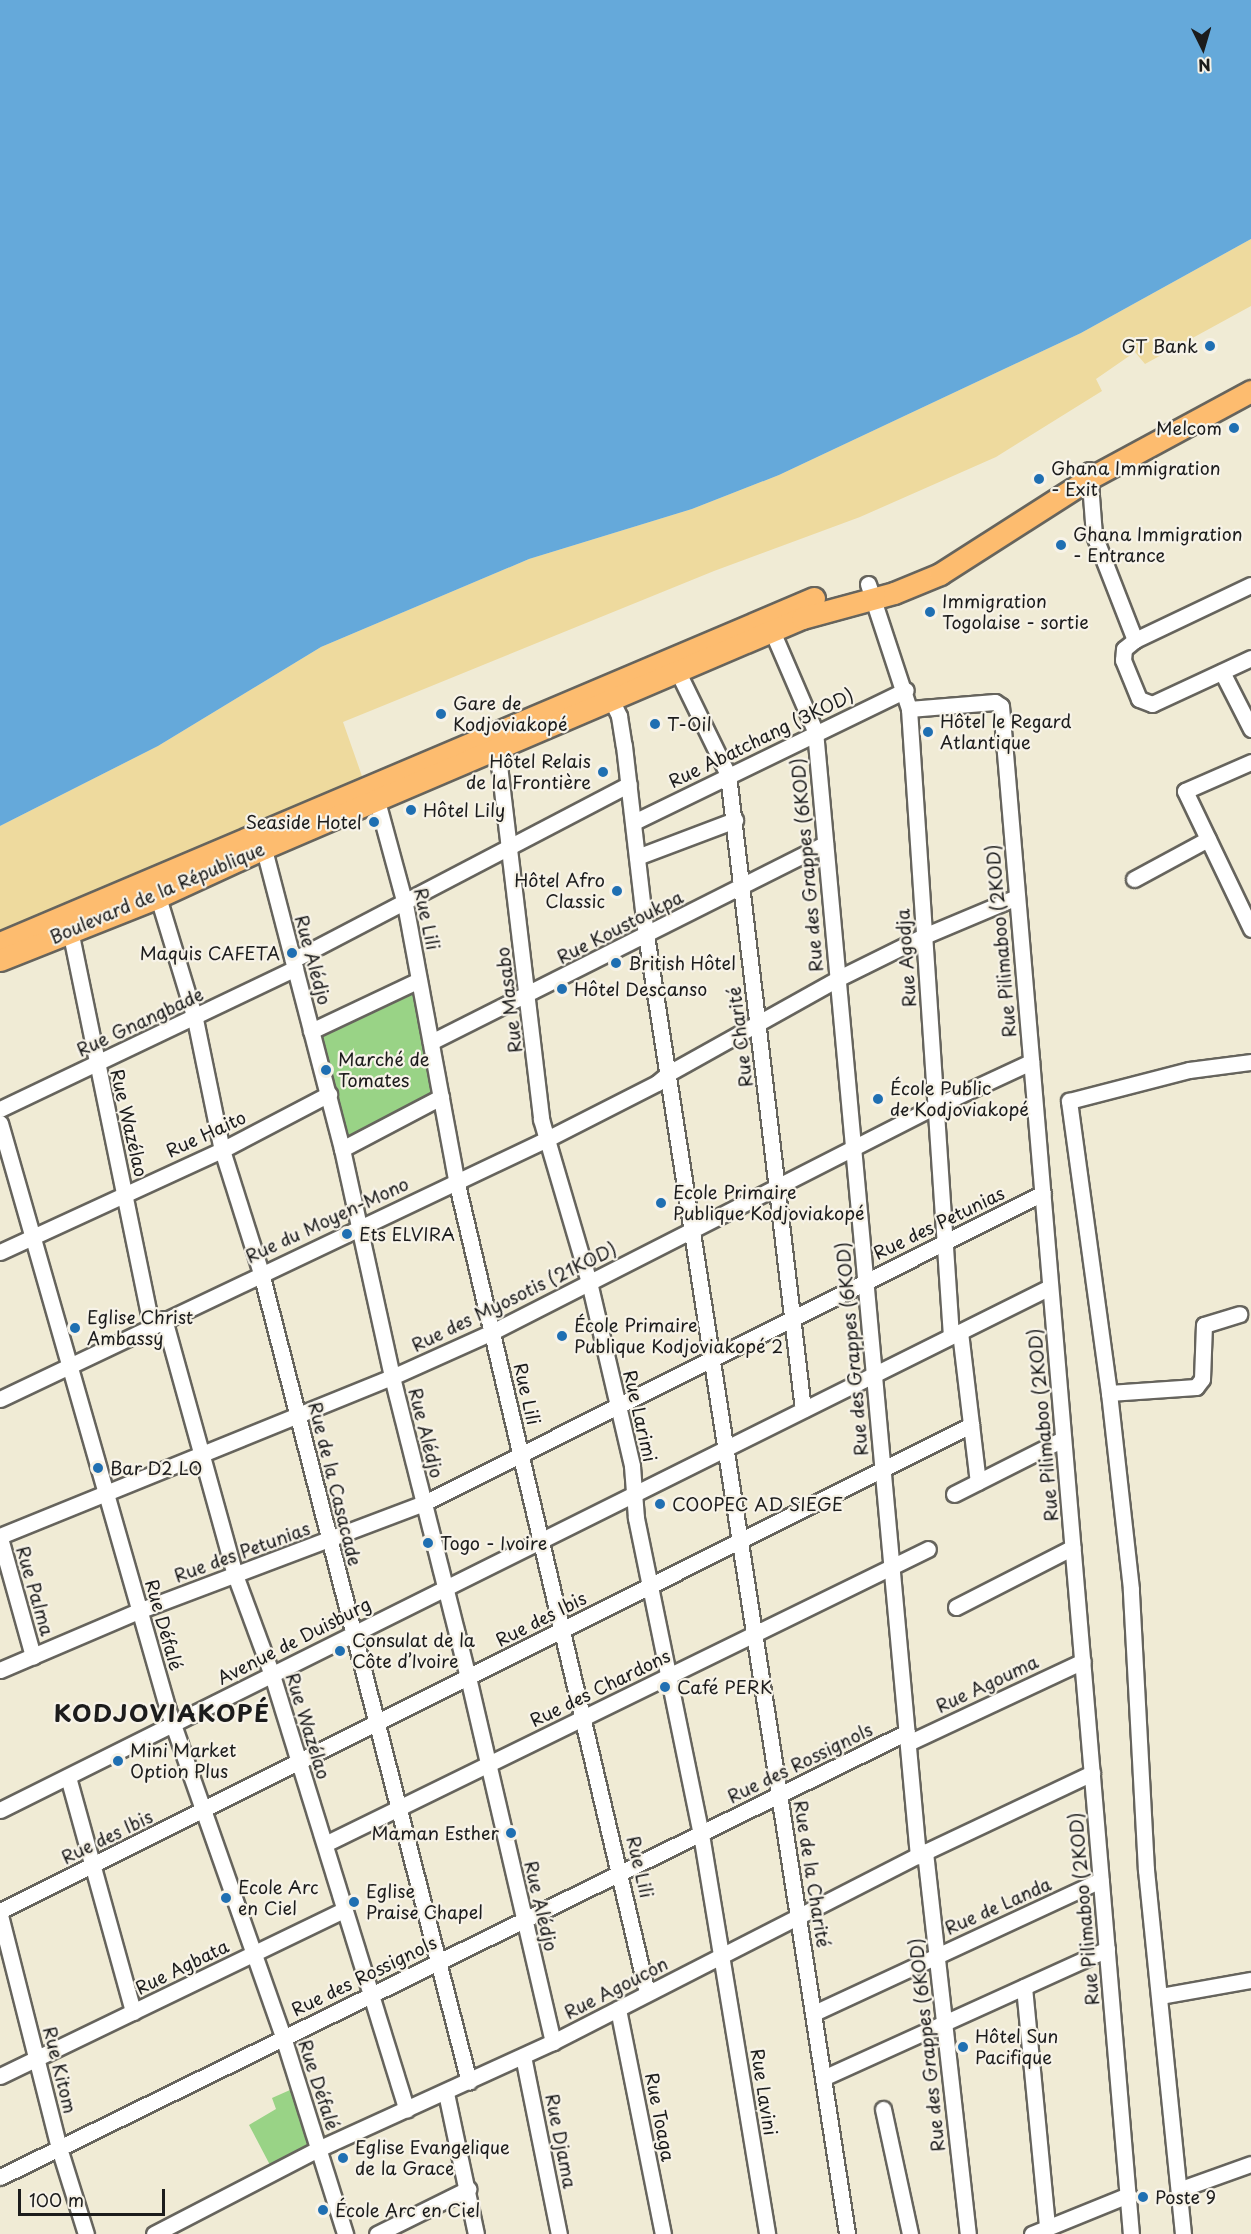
<!DOCTYPE html>
<html>
<head>
<meta charset="utf-8">
<style>
  body { margin:0 }
  #map { position:relative; width:1251px; height:2234px; overflow:hidden; background:#f0ebd5; font-family:"Playpen Sans",sans-serif }
  div>[style] { position:absolute }
  [style*='--x'] { left:calc(var(--x)*1px); top:calc(var(--y)*1px); width:calc(var(--w)*1px); rotate:calc(var(--a)*1deg) }
  .green>* { inset:0; background:#99d386 }
  .sand>* { inset:0; background:#eeda9e }
  .water>* { inset:0; background:#65a9da }
  .roads { filter:drop-shadow(2px 0 #66645d) drop-shadow(-2px 0 #66645d) drop-shadow(0 2px #66645d) drop-shadow(0 -2px #66645d) }
  .minor>* { height:15px; margin:-7.5px; padding:0 7.5px; transform-origin:7.5px; border-radius:7.5px; background:#fff }
  .highway>* { height:21px; margin:-10.5px; padding:0 10.5px; transform-origin:10.5px; border-radius:10.5px; background:#fdbc6f }
  .dots>* { width:16px; height:16px; translate:-50% -50%; box-sizing:border-box; border:3px solid #f7f3e8; border-radius:50% }
  span { translate:-50% -50%; white-space:nowrap; text-align:center; line-height:1.15; -webkit-text-stroke:4.5px #f7f3e8; paint-order:stroke }
  .poi-label { font-size:18px; color:#1c1c1c }
  .right { translate:-100% -50%; text-align:right }
  .left { translate:0 -50%; text-align:left }
  .street-label { font-size:18px; color:#1c1c1c }
  .district-label { font-size:24px; color:#1c1c1c; font-weight:700; letter-spacing:1.5px }
  .north { position:absolute; left:1173px; top:18px; width:60px; height:60px; -webkit-text-stroke:4px #f7f3e8; paint-order:stroke; rotate:175deg; font-size:16px; font-weight:700; line-height:24px; text-align:center; color:#1c1c1c }
  .north::after { content:''; display:block; margin:auto; width:21px; height:27px; background:#1c1c1c; clip-path:polygon(50% 0,100% 100%,50% 72%,0 100%) }
  .scale { position:absolute; left:18px; top:2189px; width:147px; height:27px; box-sizing:border-box; border:3px solid #1c1c1c; border-top:0; padding-left:8px; font-size:18px; line-height:21px; white-space:nowrap; color:#1c1c1c; -webkit-text-stroke:4px #f7f3e8; paint-order:stroke }
</style>
</head>
<body>
<div id="map">
  <div class="green">
    <i style="clip-path:polygon(413px 985px,433px 1097px,348px 1143px,319px 1029px)"></i>
    <i style="clip-path:polygon(290px 2090px,314px 2147px,270px 2165px,249px 2125px,276px 2109px,272px 2098px)"></i>
  </div>
  <div class="sand">
    <i style="clip-path:polygon(1251px 239px,1251px 306px,1145px 364px,1135px 352px,1096px 379px,1102px 391px,996px 457px,860px 517px,714px 571px,343px 722px,363px 779px,0 932px,0 826px,158px 746px,321px 647px,529px 559px,692px 509px,779px 475px,1081px 333px)"></i>
  </div>
  <div class="water">
    <i style="clip-path:polygon(0 0,1251px 0,1251px 239px,1081px 333px,779px 475px,692px 509px,529px 559px,321px 647px,158px 746px,0 826px)"></i>
  </div>
  <div class="roads">
    <div class="minor">
      <i style="--x:1089;--y:470;--w:65;--a:85.6"></i>
      <i style="--x:1094;--y:535;--w:113;--a:68.7"></i>
      <i style="--x:1135;--y:640;--w:128;--a:-25.4"></i>
      <i style="--x:868;--y:584;--w:132;--a:71.8"></i>
      <i style="--x:909;--y:709;--w:628;--a:86.17"></i>
      <i style="--x:772;--y:631;--w:109;--a:66.7"></i>
      <i style="--x:815;--y:731;--w:1130;--a:84.77"></i>
      <i style="--x:1135;--y:640;--w:14;--a:141"></i>
      <i style="--x:1124;--y:649;--w:11;--a:95"></i>
      <i style="--x:1123;--y:660;--w:42;--a:67.7"></i>
      <i style="--x:1139;--y:699;--w:14;--a:21"></i>
      <i style="--x:1152;--y:704;--w:109;--a:-24.9"></i>
      <i style="--x:673;--y:662;--w:126;--a:64"></i>
      <i style="--x:728;--y:775;--w:639;--a:83.26"></i>
      <i style="--x:1222;--y:672;--w:64;--a:63"></i>
      <i style="--x:607;--y:691;--w:28;--a:64"></i>
      <i style="--x:619;--y:716;--w:30;--a:81"></i>
      <i style="--x:624;--y:746;--w:190;--a:83.4"></i>
      <i style="--x:646;--y:935;--w:1314;--a:81.2"></i>
      <i style="--x:909;--y:709;--w:86;--a:-4.7"></i>
      <i style="--x:995;--y:702;--w:7;--a:34"></i>
      <i style="--x:1001;--y:706;--w:1534;--a:85.14"></i>
      <i style="--x:497;--y:748;--w:374;--a:83.2"></i>
      <i style="--x:541;--y:1119;--w:170;--a:73.6"></i>
      <i style="--x:589;--y:1282;--w:189;--a:76.8"></i>
      <i style="--x:632;--y:1466;--w:52;--a:85.6"></i>
      <i style="--x:636;--y:1518;--w:323;--a:78.4"></i>
      <i style="--x:701;--y:1834;--w:405;--a:80.6"></i>
      <i style="--x:1251;--y:762;--w:72;--a:156.3"></i>
      <i style="--x:1185;--y:791;--w:153;--a:64.4"></i>
      <i style="--x:377;--y:801;--w:107;--a:74.8"></i>
      <i style="--x:405;--y:904;--w:281;--a:79.5"></i>
      <i style="--x:456;--y:1180;--w:835;--a:76.78"></i>
      <i style="--x:634;--y:822;--w:302;--a:-25.9"></i>
      <i style="--x:261;--y:838;--w:321;--a:75.4"></i>
      <i style="--x:342;--y:1149;--w:233;--a:77.6"></i>
      <i style="--x:392;--y:1377;--w:309;--a:75.8"></i>
      <i style="--x:468;--y:1677;--w:375;--a:76.9"></i>
      <i style="--x:637;--y:857;--w:105;--a:-20.7"></i>
      <i style="--x:1134;--y:879;--w:84;--a:-28.4"></i>
      <i style="--x:158;--y:897;--w:127;--a:73.1"></i>
      <i style="--x:195;--y:1019;--w:134;--a:78.4"></i>
      <i style="--x:222;--y:1150;--w:129;--a:72.4"></i>
      <i style="--x:261;--y:1273;--w:835;--a:75.58"></i>
      <i style="--x:70;--y:930;--w:403;--a:78.4"></i>
      <i style="--x:293;--y:960;--w:379;--a:-27.6"></i>
      <i style="--x:311;--y:1031;--w:119;--a:-25.3"></i>
      <i style="--x:431;--y:1042;--w:441;--a:-26.7"></i>
      <i style="--x:0;--y:1109;--w:327;--a:-25.5"></i>
      <i style="--x:0;--y:1123;--w:611;--a:74.03"></i>
      <i style="--x:168;--y:1710;--w:347;--a:70.6"></i>
      <i style="--x:283;--y:2037;--w:207;--a:72.5"></i>
      <i style="--x:342;--y:1149;--w:112;--a:-27.7"></i>
      <i style="--x:0;--y:1252;--w:244;--a:-24.7"></i>
      <i style="--x:222;--y:1150;--w:121;--a:-27.6"></i>
      <i style="--x:164;--y:1319;--w:266;--a:74.5"></i>
      <i style="--x:235;--y:1575;--w:107;--a:69.7"></i>
      <i style="--x:272;--y:1675;--w:455;--a:72.8"></i>
      <i style="--x:960;--y:1332;--w:151;--a:83.2"></i>
      <i style="--x:1109;--y:1393;--w:87;--a:-3.9"></i>
      <i style="--x:1196;--y:1387;--w:10;--a:-53"></i>
      <i style="--x:1202;--y:1379;--w:54;--a:-87.9"></i>
      <i style="--x:1204;--y:1325;--w:37;--a:-17"></i>
      <i style="--x:0;--y:1399;--w:608;--a:-25.43"></i>
      <i style="--x:549;--y:1138;--w:121;--a:-27"></i>
      <i style="--x:657;--y:1083;--w:16;--a:-40"></i>
      <i style="--x:669;--y:1073;--w:193;--a:-29.2"></i>
      <i style="--x:837;--y:979;--w:97;--a:-26.3"></i>
      <i style="--x:924;--y:936;--w:101;--a:-22.8"></i>
      <i style="--x:954;--y:1494;--w:122;--a:-26.8"></i>
      <i style="--x:0;--y:1536;--w:423;--a:-22.1"></i>
      <i style="--x:392;--y:1377;--w:110;--a:-24.2"></i>
      <i style="--x:492;--y:1332;--w:498;--a:-27"></i>
      <i style="--x:936;--y:1106;--w:105;--a:-24.9"></i>
      <i style="--x:0;--y:1538;--w:123;--a:74.4"></i>
      <i style="--x:956;--y:1607;--w:131;--a:-27.1"></i>
      <i style="--x:0;--y:1670;--w:150;--a:-23.1"></i>
      <i style="--x:138;--y:1611;--w:306;--a:-20.7"></i>
      <i style="--x:424;--y:1503;--w:692;--a:-26.6"></i>
      <i style="--x:908;--y:1743;--w:193;--a:-25.1"></i>
      <i style="--x:68;--y:1777;--w:244;--a:74.5"></i>
      <i style="--x:0;--y:1810;--w:1173;--a:-26.48"></i>
      <i style="--x:325;--y:1844;--w:671;--a:-26.07"></i>
      <i style="--x:925;--y:1852;--w:384;--a:83.6"></i>
      <i style="--x:0;--y:1911;--w:1086;--a:-26.59"></i>
      <i style="--x:0;--y:1915;--w:240;--a:75.8"></i>
      <i style="--x:59;--y:2148;--w:90;--a:72.6"></i>
      <i style="--x:1024;--y:1987;--w:242;--a:84.5"></i>
      <i style="--x:1160;--y:1996;--w:92;--a:-10"></i>
      <i style="--x:618;--y:2009;--w:229;--a:78.7"></i>
      <i style="--x:814;--y:2013;--w:316;--a:-24.9"></i>
      <i style="--x:523;--y:2056;--w:182;--a:78.6"></i>
      <i style="--x:0;--y:2076;--w:381;--a:-25.8"></i>
      <i style="--x:823;--y:2078;--w:312;--a:-24.4"></i>
      <i style="--x:446;--y:2093;--w:144;--a:78"></i>
      <i style="--x:883;--y:2109;--w:128;--a:77.8"></i>
      <i style="--x:0;--y:2177;--w:1010;--a:-26.13"></i>
      <i style="--x:1181;--y:2189;--w:74;--a:-19.7"></i>
      <i style="--x:154;--y:2234;--w:185;--a:-27.4"></i>
      <i style="--x:318;--y:2149;--w:258;--a:-24.5"></i>
      <i style="--x:553;--y:2042;--w:418;--a:-27.1"></i>
      <i style="--x:925;--y:1852;--w:185;--a:-25.3"></i>
      <i style="--x:377;--y:2234;--w:102;--a:-26.3"></i>
      <i style="--x:1032;--y:2234;--w:104;--a:-22.1"></i>
      <i style="--x:1183;--y:2234;--w:366;--a:-95.8"></i>
      <i style="--x:1146;--y:1870;--w:281;--a:-93.1"></i>
      <i style="--x:1131;--y:1589;--w:197;--a:-96.4"></i>
      <i style="--x:1109;--y:1393;--w:295;--a:-97.8"></i>
      <i style="--x:1069;--y:1101;--w:124;--a:-14.5"></i>
      <i style="--x:1189;--y:1070;--w:63;--a:-7.4"></i>
    </div>
    <div class="highway">
      <i style="--x:0;--y:943;--w:884;--a:-22.97"></i>
      <i style="--x:0;--y:960;--w:170;--a:-21.7"></i>
      <i style="--x:158;--y:897;--w:117;--a:-24.8"></i>
      <i style="--x:264;--y:848;--w:585;--a:-23.15"></i>
      <i style="--x:802;--y:618;--w:95;--a:-15.2"></i>
      <i style="--x:894;--y:593;--w:50;--a:-22.4"></i>
      <i style="--x:940;--y:574;--w:178;--a:-32.6"></i>
      <i style="--x:1090;--y:478;--w:183;--a:-28.4"></i>
    </div>
  </div>
  <div class="dots">
    <i style="left:1210px;top:346px;background:#1f6fb2"></i>
    <i style="left:1234px;top:428px;background:#1f6fb2"></i>
    <i style="left:1039px;top:479px;background:#1f6fb2"></i>
    <i style="left:1061px;top:545px;background:#1f6fb2"></i>
    <i style="left:930px;top:612px;background:#1f6fb2"></i>
    <i style="left:441px;top:714px;background:#1f6fb2"></i>
    <i style="left:655px;top:724px;background:#1f6fb2"></i>
    <i style="left:928px;top:732px;background:#1f6fb2"></i>
    <i style="left:603px;top:772px;background:#1f6fb2"></i>
    <i style="left:411px;top:810px;background:#1f6fb2"></i>
    <i style="left:374px;top:822px;background:#1f6fb2"></i>
    <i style="left:617px;top:891px;background:#1f6fb2"></i>
    <i style="left:292px;top:953px;background:#1f6fb2"></i>
    <i style="left:616px;top:963px;background:#1f6fb2"></i>
    <i style="left:562px;top:989px;background:#1f6fb2"></i>
    <i style="left:326px;top:1070px;background:#1f6fb2"></i>
    <i style="left:878px;top:1099px;background:#1f6fb2"></i>
    <i style="left:661px;top:1203px;background:#1f6fb2"></i>
    <i style="left:347px;top:1234px;background:#1f6fb2"></i>
    <i style="left:75px;top:1328px;background:#1f6fb2"></i>
    <i style="left:562px;top:1336px;background:#1f6fb2"></i>
    <i style="left:98px;top:1468px;background:#1f6fb2"></i>
    <i style="left:660px;top:1504px;background:#1f6fb2"></i>
    <i style="left:428px;top:1543px;background:#1f6fb2"></i>
    <i style="left:340px;top:1651px;background:#1f6fb2"></i>
    <i style="left:665px;top:1687px;background:#1f6fb2"></i>
    <i style="left:118px;top:1761px;background:#1f6fb2"></i>
    <i style="left:511px;top:1833px;background:#1f6fb2"></i>
    <i style="left:226px;top:1898px;background:#1f6fb2"></i>
    <i style="left:354px;top:1902px;background:#1f6fb2"></i>
    <i style="left:963px;top:2047px;background:#1f6fb2"></i>
    <i style="left:343px;top:2158px;background:#1f6fb2"></i>
    <i style="left:1143px;top:2197px;background:#1f6fb2"></i>
    <i style="left:323px;top:2210px;background:#1f6fb2"></i>
  </div>
  <div class="poi-label">
    <span class="right" style="left:1198px;top:346px">GT Bank</span>
    <span class="right" style="left:1222px;top:428px">Melcom</span>
    <span class="left" style="left:1051px;top:479px">Ghana Immigration<br>- Exit</span>
    <span class="left" style="left:1073px;top:545px">Ghana Immigration<br>- Entrance</span>
    <span class="left" style="left:942px;top:612px">Immigration<br>Togolaise - sortie</span>
    <span class="left" style="left:453px;top:714px">Gare de<br>Kodjoviakopé</span>
    <span class="left" style="left:940px;top:732px">Hôtel le Regard<br>Atlantique</span>
    <span class="left" style="left:667px;top:724px">T-Oil</span>
    <span class="right" style="left:591px;top:772px">Hôtel Relais<br>de la Frontière</span>
    <span class="left" style="left:423px;top:810px">Hôtel Lily</span>
    <span class="right" style="left:362px;top:822px">Seaside Hotel</span>
    <span class="right" style="left:605px;top:891px">Hôtel Afro<br>Classic</span>
    <span class="right" style="left:280px;top:953px">Maquis CAFETA</span>
    <span class="left" style="left:628px;top:963px">British Hôtel</span>
    <span class="left" style="left:574px;top:989px">Hôtel Descanso</span>
    <span class="left" style="left:338px;top:1070px">Marché de<br>Tomates</span>
    <span class="left" style="left:890px;top:1099px">École Public<br>de Kodjoviakopé</span>
    <span class="left" style="left:673px;top:1203px">Ecole Primaire<br>Publique Kodjoviakopé</span>
    <span class="left" style="left:359px;top:1234px">Ets ELVIRA</span>
    <span class="left" style="left:87px;top:1328px">Eglise Christ<br>Ambassy</span>
    <span class="left" style="left:574px;top:1336px">École Primaire<br>Publique Kodjoviakopé 2</span>
    <span class="left" style="left:110px;top:1468px">Bar D2 LO</span>
    <span class="left" style="left:672px;top:1504px">COOPEC AD SIEGE</span>
    <span class="left" style="left:440px;top:1543px">Togo - Ivoire</span>
    <span class="left" style="left:352px;top:1651px">Consulat de la<br>Côte d’Ivoire</span>
    <span class="left" style="left:677px;top:1687px">Café PERK</span>
    <span class="left" style="left:130px;top:1761px">Mini Market<br>Option Plus</span>
    <span class="right" style="left:499px;top:1833px">Maman Esther</span>
    <span class="left" style="left:238px;top:1898px">Ecole Arc<br>en Ciel</span>
    <span class="left" style="left:366px;top:1902px">Eglise<br>Praise Chapel</span>
    <span class="left" style="left:975px;top:2047px">Hôtel Sun<br>Pacifique</span>
    <span class="left" style="left:355px;top:2158px">Eglise Evangelique<br>de la Grace</span>
    <span class="left" style="left:1155px;top:2197px">Poste 9</span>
    <span class="left" style="left:335px;top:2210px">École Arc en Ciel</span>
  </div>
  <div class="street-label">
    <span style="left:761px;top:738px;rotate:-26deg">Rue Abatchang (3KOD)</span>
    <span style="left:807px;top:865px;rotate:-95deg">Rue des Grappes (6KOD)</span>
    <span style="left:157px;top:893px;rotate:-23deg">Boulevard de la République</span>
    <span style="left:427px;top:919px;rotate:78deg">Rue Lili</span>
    <span style="left:620px;top:927px;rotate:-27deg">Rue Koustoukpa</span>
    <span style="left:1001px;top:941px;rotate:-95deg">Rue Pilimaboo (2KOD)</span>
    <span style="left:906px;top:958px;rotate:-94deg">Rue Agodja</span>
    <span style="left:313px;top:960px;rotate:75deg">Rue Alédjo</span>
    <span style="left:509px;top:1000px;rotate:-97deg">Rue Masabo</span>
    <span style="left:140px;top:1022px;rotate:-25deg">Rue Gnangbade</span>
    <span style="left:740px;top:1037px;rotate:-97deg">Rue Charité</span>
    <span style="left:129px;top:1123px;rotate:77deg">Rue Wazélao</span>
    <span style="left:206px;top:1134px;rotate:-25deg">Rue Haito</span>
    <span style="left:327px;top:1220px;rotate:-25deg">Rue du Moyen-Mono</span>
    <span style="left:939px;top:1223px;rotate:-26deg">Rue des Petunias</span>
    <span style="left:514px;top:1297px;rotate:-26deg">Rue des Myosotis (21KOD)</span>
    <span style="left:852px;top:1349px;rotate:-95deg">Rue des Grappes (6KOD)</span>
    <span style="left:527px;top:1394px;rotate:77deg">Rue Lili</span>
    <span style="left:640px;top:1416px;rotate:77deg">Rue Larimi</span>
    <span style="left:1043px;top:1425px;rotate:-95deg">Rue Pilimaboo (2KOD)</span>
    <span style="left:426px;top:1433px;rotate:76deg">Rue Alédjo</span>
    <span style="left:335px;top:1484px;rotate:76deg">Rue de la Casacade</span>
    <span style="left:242px;top:1552px;rotate:-20deg">Rue des Petunias</span>
    <span style="left:35px;top:1591px;rotate:74deg">Rue Palma</span>
    <span style="left:541px;top:1619px;rotate:-27deg">Rue des Ibis</span>
    <span style="left:164px;top:1625px;rotate:74deg">Rue Défalé</span>
    <span style="left:294px;top:1641px;rotate:-27deg">Avenue de Duisburg</span>
    <span style="left:987px;top:1684px;rotate:-25deg">Rue Agouma</span>
    <span style="left:600px;top:1688px;rotate:-26deg">Rue des Chardons</span>
    <span style="left:308px;top:1726px;rotate:73deg">Rue Wazélao</span>
    <span style="left:800px;top:1763px;rotate:-26deg">Rue des Rossignols</span>
    <span style="left:107px;top:1837px;rotate:-26deg">Rue des Ibis</span>
    <span style="left:640px;top:1867px;rotate:77deg">Rue Lili</span>
    <span style="left:812px;top:1874px;rotate:81deg">Rue de la Charité</span>
    <span style="left:541px;top:1906px;rotate:77deg">Rue Alédjo</span>
    <span style="left:998px;top:1906px;rotate:-24deg">Rue de Landa</span>
    <span style="left:1084px;top:1909px;rotate:-95deg">Rue Pilimaboo (2KOD)</span>
    <span style="left:182px;top:1967px;rotate:-26deg">Rue Agbata</span>
    <span style="left:364px;top:1976px;rotate:-26deg">Rue des Rossignols</span>
    <span style="left:616px;top:1988px;rotate:-27deg">Rue Agoucon</span>
    <span style="left:927px;top:2045px;rotate:-96deg">Rue des Grappes (6KOD)</span>
    <span style="left:60px;top:2070px;rotate:76deg">Rue Kitom</span>
    <span style="left:319px;top:2085px;rotate:72deg">Rue Défalé</span>
    <span style="left:764px;top:2092px;rotate:81deg">Rue Lavini</span>
    <span style="left:660px;top:2117px;rotate:79deg">Rue Toaga</span>
    <span style="left:561px;top:2141px;rotate:79deg">Rue Djama</span>
  </div>
  <div class="district-label">
    <span style="left:162px;top:1713px">KODJOVIAKOPÉ</span>
  </div>
  <div class="north">N</div>
  <div class="scale">100 m</div>
</div>
</body>
</html>
